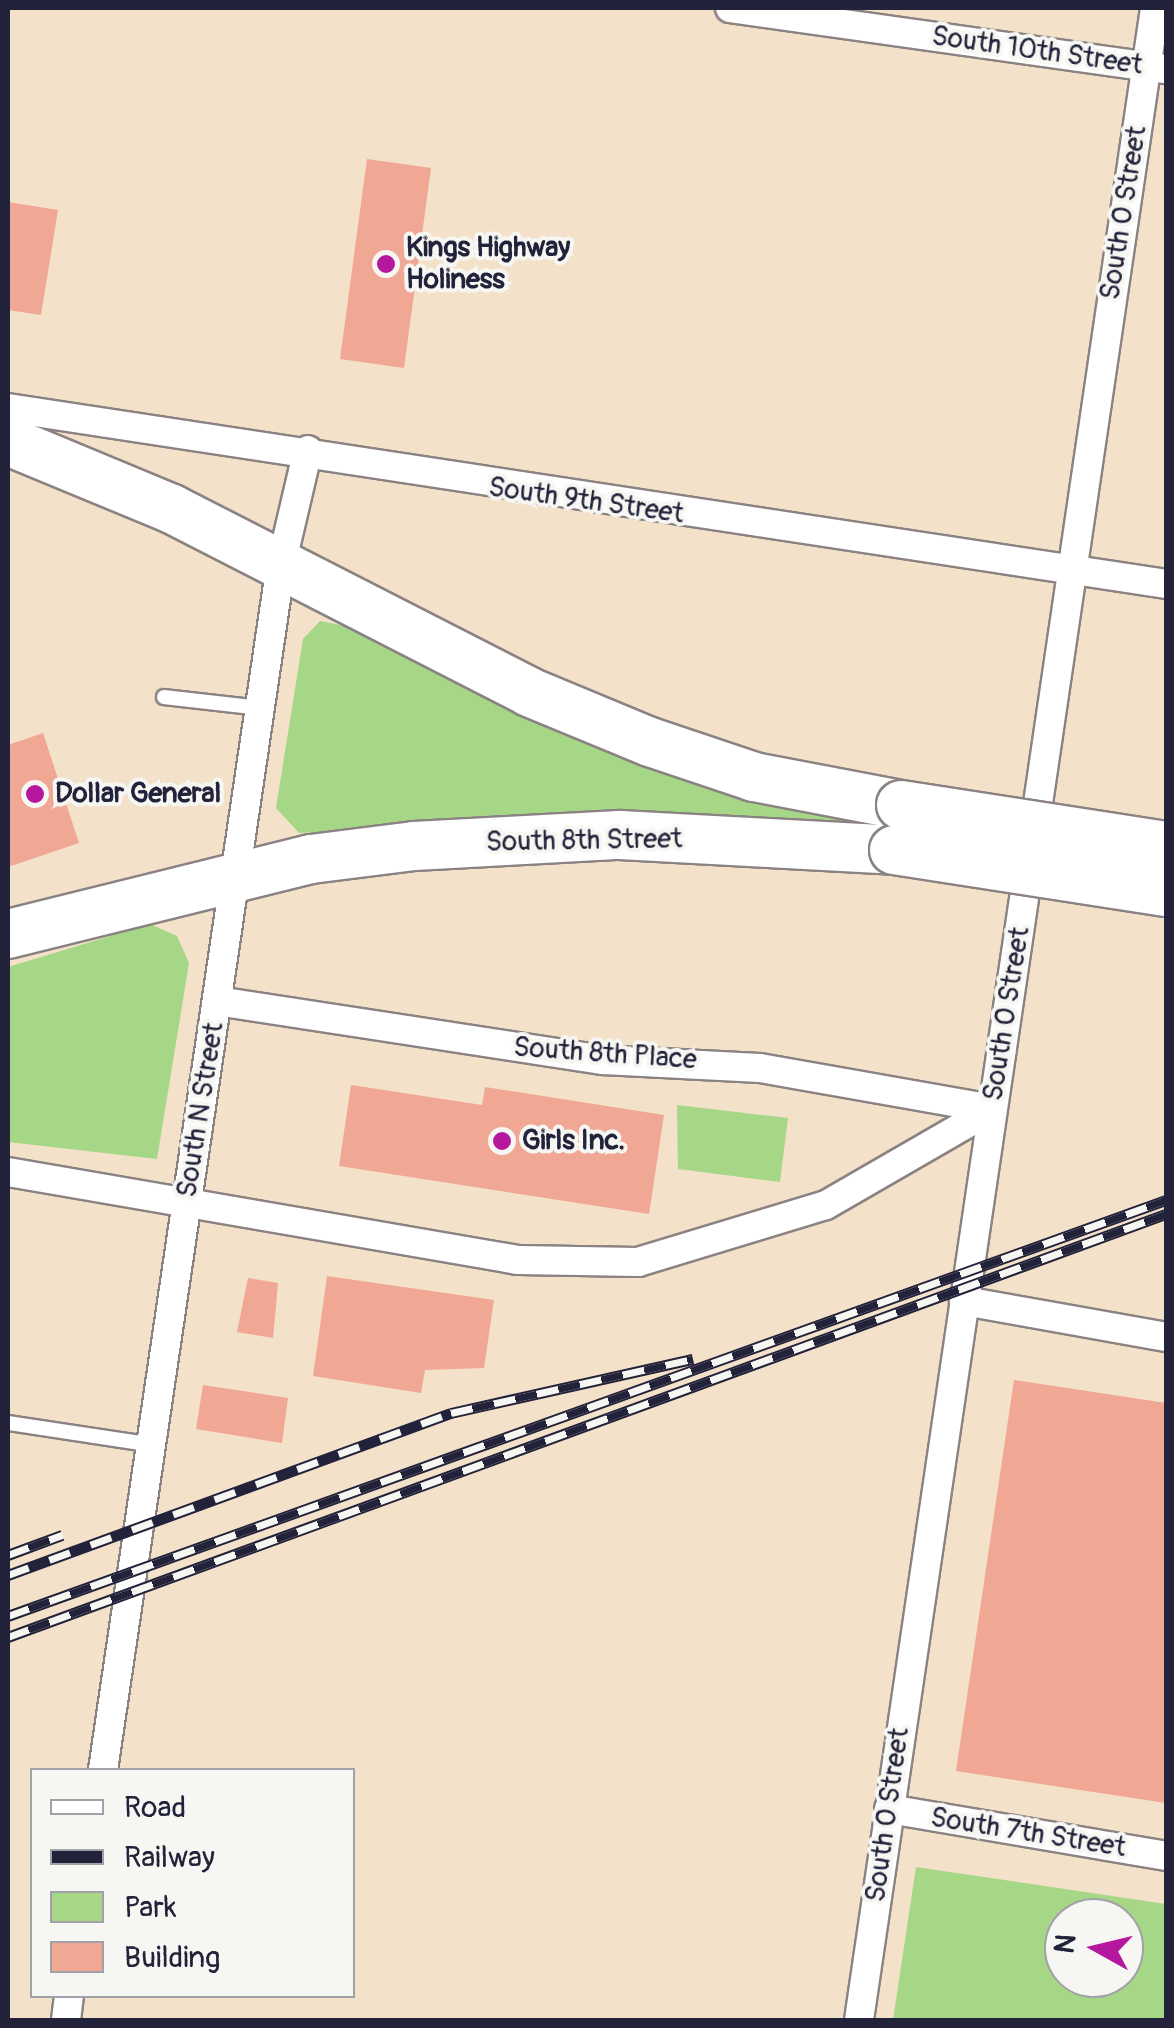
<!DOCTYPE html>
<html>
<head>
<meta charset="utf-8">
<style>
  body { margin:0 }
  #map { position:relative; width:1174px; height:2028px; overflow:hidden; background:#f4e1c9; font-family:Pangolin,sans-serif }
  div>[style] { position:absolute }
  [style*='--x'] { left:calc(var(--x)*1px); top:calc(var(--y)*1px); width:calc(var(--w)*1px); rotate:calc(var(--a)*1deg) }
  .green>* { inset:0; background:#a5d786 }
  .building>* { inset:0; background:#f0a793 }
  .roads { filter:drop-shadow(2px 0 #8b8282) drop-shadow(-2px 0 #8b8282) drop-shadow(0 2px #8b8282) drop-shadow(0 -2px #8b8282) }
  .service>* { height:14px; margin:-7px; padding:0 7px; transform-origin:7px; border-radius:7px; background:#fff }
  .minor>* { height:28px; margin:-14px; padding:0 14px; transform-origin:14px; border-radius:14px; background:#fff }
  .trunk>* { height:48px; margin:-24px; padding:0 24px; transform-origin:24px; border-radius:24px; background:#fff }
  .rail>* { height:11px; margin-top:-5.5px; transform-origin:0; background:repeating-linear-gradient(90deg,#f6f6f2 0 22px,#22223b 0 44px); box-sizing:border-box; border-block:2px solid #22223b }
  .bridges { filter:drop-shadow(2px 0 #8b8282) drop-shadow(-2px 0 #8b8282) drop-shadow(0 2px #8b8282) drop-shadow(0 -2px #8b8282) }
  .trunk-bridge>* { height:48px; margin:-24px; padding:0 24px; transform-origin:24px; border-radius:24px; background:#fff }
  .dots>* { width:28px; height:28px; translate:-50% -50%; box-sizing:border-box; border:5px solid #f6f6f2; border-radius:50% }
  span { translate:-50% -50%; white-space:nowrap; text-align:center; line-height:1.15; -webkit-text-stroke:8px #f6f6f2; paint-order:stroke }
  .street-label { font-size:28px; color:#22223b }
  .poi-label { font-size:28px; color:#22223b; font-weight:700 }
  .left { translate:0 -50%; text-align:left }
  .frame { position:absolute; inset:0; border:10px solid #22223b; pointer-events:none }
  .legend { position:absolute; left:30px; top:1768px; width:325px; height:230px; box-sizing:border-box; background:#f6f6f2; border:2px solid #a1a1a9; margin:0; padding:12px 18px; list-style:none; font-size:30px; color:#22223b }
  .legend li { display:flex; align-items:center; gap:20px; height:50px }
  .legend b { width:50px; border:2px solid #a1a1a9 }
  .north { position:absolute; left:1044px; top:1898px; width:100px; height:100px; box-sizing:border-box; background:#f6f6f2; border:2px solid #a1a1a9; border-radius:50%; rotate:278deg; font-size:28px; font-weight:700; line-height:40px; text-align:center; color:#22223b }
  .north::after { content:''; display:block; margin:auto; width:35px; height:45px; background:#b5179e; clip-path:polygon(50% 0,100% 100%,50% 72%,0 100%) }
</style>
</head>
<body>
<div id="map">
  <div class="green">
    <i style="clip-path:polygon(320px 621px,361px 629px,863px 828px,499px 822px,299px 833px,276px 808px,303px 639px)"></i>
    <i style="clip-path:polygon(150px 924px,177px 936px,189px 963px,157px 1159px,8px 1142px,8px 967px)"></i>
    <i style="clip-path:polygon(677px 1105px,788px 1118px,780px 1182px,678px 1169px)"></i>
    <i style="clip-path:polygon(evenodd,916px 1867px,1166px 1904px,1166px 2020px,893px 2020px,916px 1867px,1064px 1918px,1124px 1918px,1124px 1978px,1064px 1978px,1064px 1918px)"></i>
  </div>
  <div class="building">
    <i style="clip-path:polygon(367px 159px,431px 168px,404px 368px,340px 359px)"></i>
    <i style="clip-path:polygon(8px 202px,58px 210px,41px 315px,8px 310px)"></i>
    <i style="clip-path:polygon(43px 733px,79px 843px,8px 867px,8px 745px)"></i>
    <i style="clip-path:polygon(351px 1085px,482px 1105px,485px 1087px,664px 1115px,649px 1214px,339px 1166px)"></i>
    <i style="clip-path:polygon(327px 1276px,494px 1300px,484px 1368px,425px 1370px,421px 1393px,313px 1376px)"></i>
    <i style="clip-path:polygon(248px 1278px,278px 1283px,273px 1338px,237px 1332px)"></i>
    <i style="clip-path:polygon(1014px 1380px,1166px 1403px,1166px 1803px,956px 1771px)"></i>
    <i style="clip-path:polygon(203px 1385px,288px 1398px,282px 1443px,196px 1429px)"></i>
  </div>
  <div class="roads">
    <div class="service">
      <i style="--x:164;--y:697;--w:97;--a:6.5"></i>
      <i style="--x:8;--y:1423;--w:147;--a:8.6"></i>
    </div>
    <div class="minor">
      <i style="--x:730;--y:8;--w:440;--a:8"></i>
      <i style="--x:8;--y:408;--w:1171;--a:8.64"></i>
      <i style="--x:217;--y:1001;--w:390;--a:8.7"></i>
      <i style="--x:603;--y:1060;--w:157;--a:2.9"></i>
      <i style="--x:760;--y:1068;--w:236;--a:10"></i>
      <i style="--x:8;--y:1172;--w:518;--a:9.79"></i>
      <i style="--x:518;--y:1260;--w:120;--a:1"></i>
      <i style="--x:638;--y:1262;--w:196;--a:-16.9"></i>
      <i style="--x:826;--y:1205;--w:192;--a:-30"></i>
      <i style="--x:964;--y:1301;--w:205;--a:10.1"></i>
      <i style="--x:103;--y:1770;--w:1218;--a:-81.6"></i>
      <i style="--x:281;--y:565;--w:118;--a:-76.8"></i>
      <i style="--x:889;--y:1809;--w:281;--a:9.6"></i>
      <i style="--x:66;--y:2020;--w:24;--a:-83"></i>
      <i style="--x:859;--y:2020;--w:2034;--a:-81.63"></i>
    </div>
    <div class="trunk">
      <i style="--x:8;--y:441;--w:178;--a:22.5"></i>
      <i style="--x:172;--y:509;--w:401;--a:27.1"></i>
      <i style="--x:529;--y:692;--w:131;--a:22.5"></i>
      <i style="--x:650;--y:742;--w:110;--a:18.6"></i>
      <i style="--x:754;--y:777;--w:150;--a:10.8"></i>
      <i style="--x:8;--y:934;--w:312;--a:-13.9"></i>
      <i style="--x:311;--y:859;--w:104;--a:-7.2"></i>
      <i style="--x:414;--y:846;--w:206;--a:-3.1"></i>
      <i style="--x:620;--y:835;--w:274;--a:3.1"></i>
    </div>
  </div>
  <div class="rail">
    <i style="--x:8;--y:1555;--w:58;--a:-20.3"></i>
    <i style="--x:8;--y:1575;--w:472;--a:-20.1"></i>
    <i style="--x:451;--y:1413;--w:248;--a:-12.6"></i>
    <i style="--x:8;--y:1616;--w:1230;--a:-19.76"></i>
    <i style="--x:8;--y:1637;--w:1233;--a:-20.07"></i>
  </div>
  <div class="bridges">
    <div class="trunk-bridge">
      <i style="--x:901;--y:805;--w:268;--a:8.8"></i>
      <i style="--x:894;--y:850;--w:275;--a:8.8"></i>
    </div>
  </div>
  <div class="dots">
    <i style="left:386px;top:264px;background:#b5179e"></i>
    <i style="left:35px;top:794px;background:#b5179e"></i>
    <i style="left:502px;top:1141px;background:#b5179e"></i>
  </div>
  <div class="street-label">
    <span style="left:1037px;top:51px;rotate:8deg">South 10th Street</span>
    <span style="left:1124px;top:213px;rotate:-81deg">South O Street</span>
    <span style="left:586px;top:501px;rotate:8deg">South 9th Street</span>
    <span style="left:584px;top:841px;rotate:-1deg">South 8th Street</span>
    <span style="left:1007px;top:1014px;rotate:-81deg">South O Street</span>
    <span style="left:605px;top:1054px;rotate:4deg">South 8th Place</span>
    <span style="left:201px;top:1110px;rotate:-81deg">South N Street</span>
    <span style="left:888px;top:1815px;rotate:-82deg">South O Street</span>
    <span style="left:1028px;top:1833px;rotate:9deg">South 7th Street</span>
  </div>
  <div class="poi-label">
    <span class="left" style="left:406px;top:264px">Kings Highway<br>Holiness</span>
    <span class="left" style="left:55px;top:794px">Dollar General</span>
    <span class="left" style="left:522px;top:1141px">Girls Inc.</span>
  </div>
  <div class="frame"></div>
  <ul class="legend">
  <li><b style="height:12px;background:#fff"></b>Road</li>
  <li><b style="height:12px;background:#22223b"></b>Railway</li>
  <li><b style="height:28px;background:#a5d786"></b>Park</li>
  <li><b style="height:28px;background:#f0a793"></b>Building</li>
  </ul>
  <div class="north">N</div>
</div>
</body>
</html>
